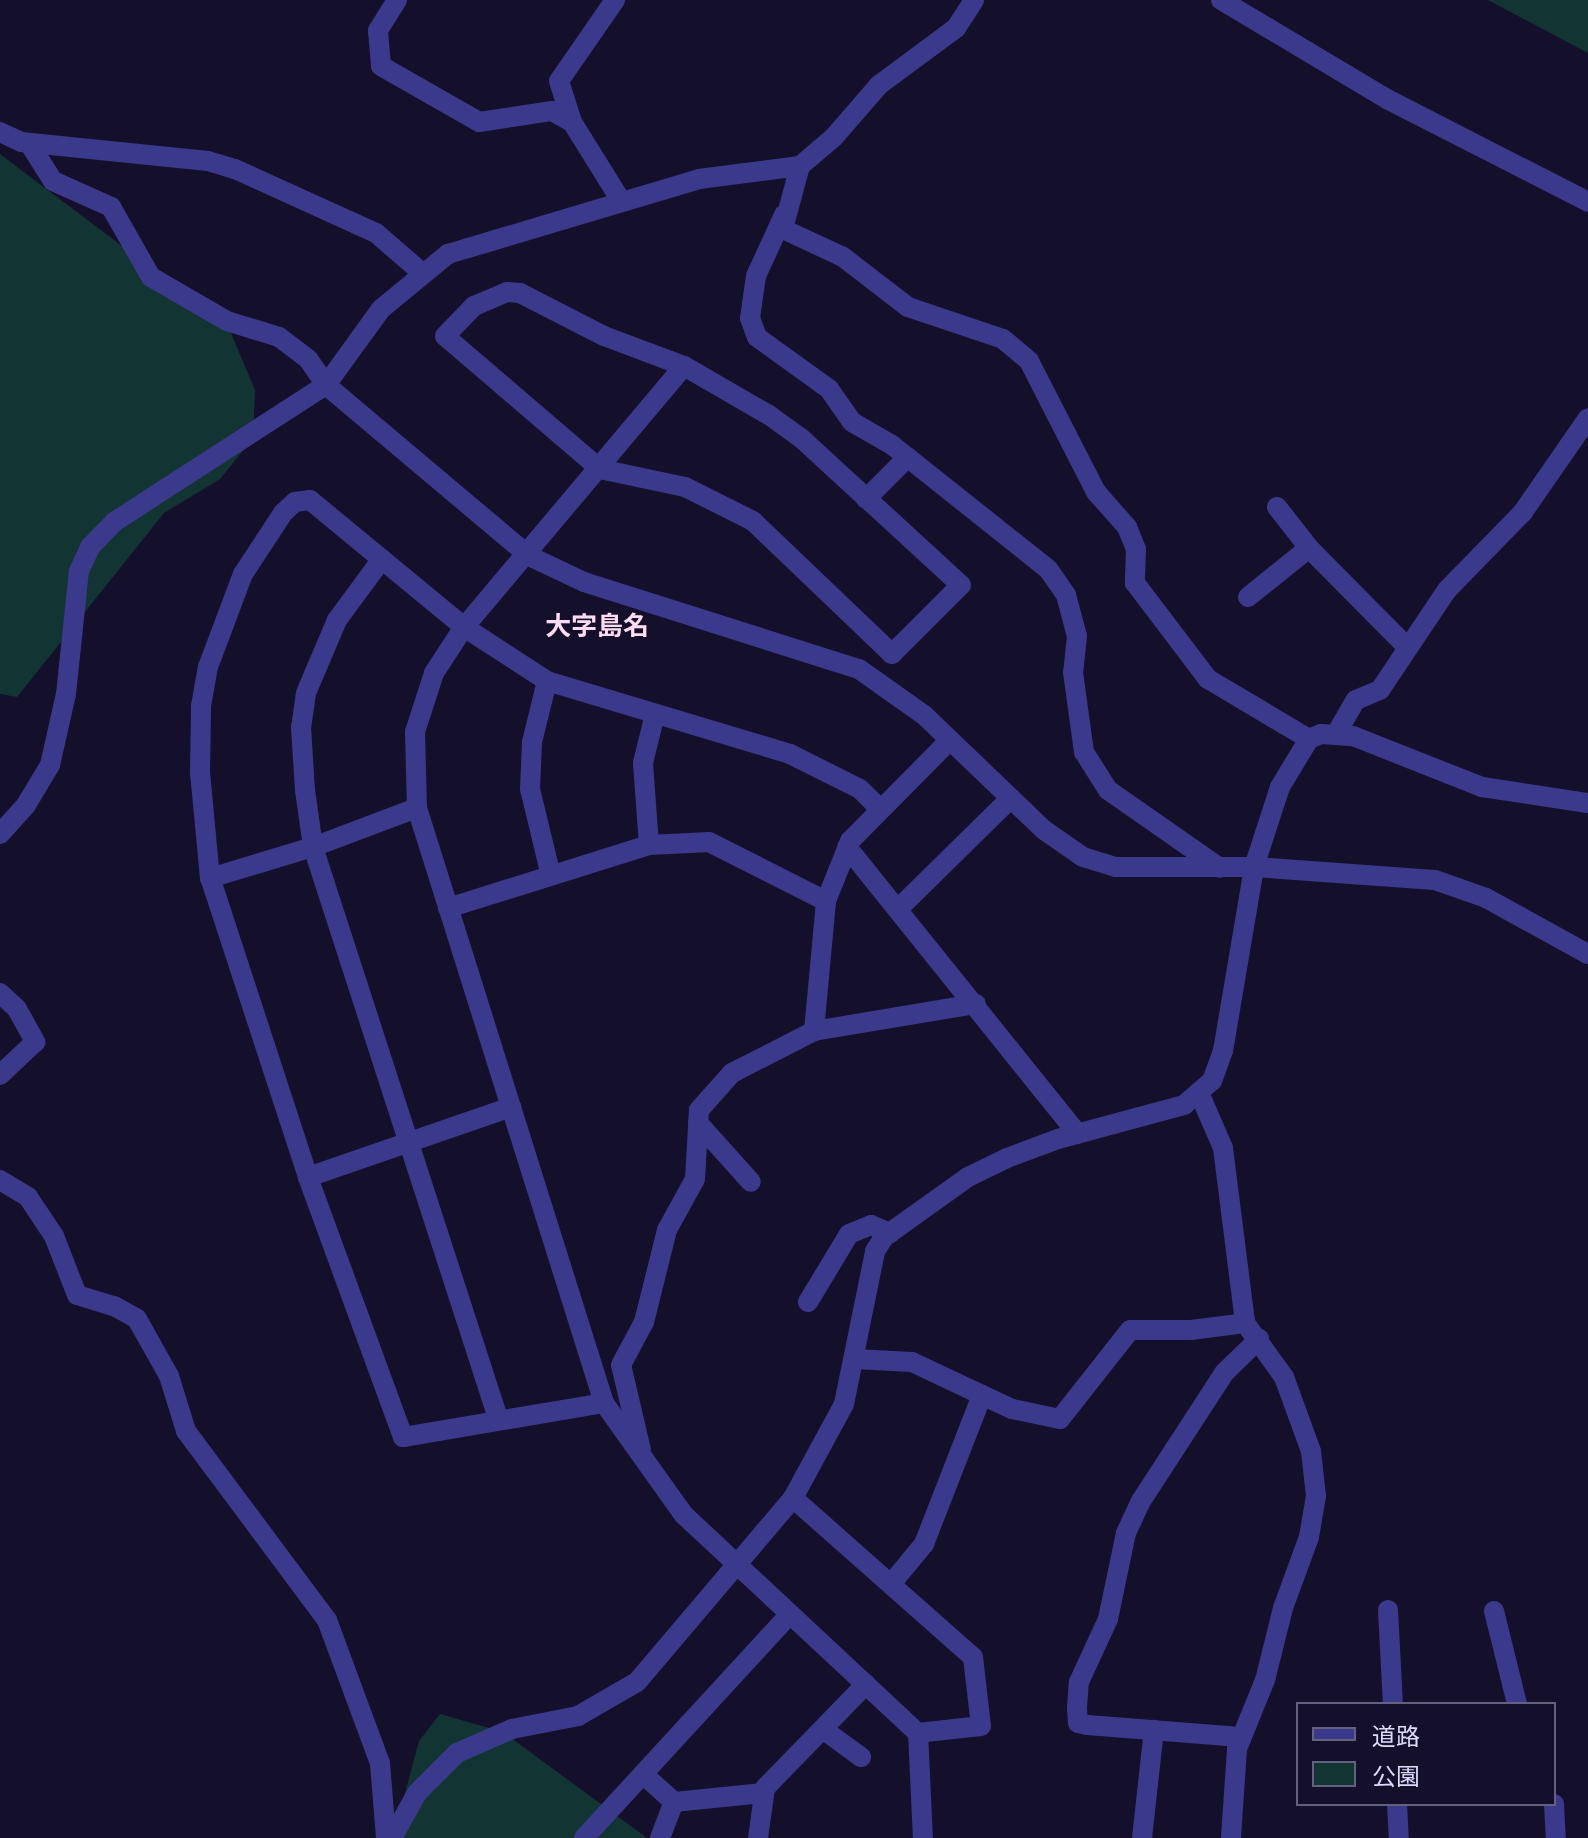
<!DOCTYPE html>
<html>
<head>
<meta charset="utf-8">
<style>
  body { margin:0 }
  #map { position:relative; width:1588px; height:1838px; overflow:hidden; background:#14102b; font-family:"Space Grotesk","Noto Sans JP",sans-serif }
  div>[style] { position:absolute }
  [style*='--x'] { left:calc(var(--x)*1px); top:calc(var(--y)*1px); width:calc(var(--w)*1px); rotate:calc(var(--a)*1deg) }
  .green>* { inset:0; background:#123534 }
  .minor>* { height:20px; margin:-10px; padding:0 10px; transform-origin:10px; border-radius:10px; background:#3b398c }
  span { translate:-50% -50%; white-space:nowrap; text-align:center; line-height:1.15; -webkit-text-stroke:6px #14102b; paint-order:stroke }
  .quarter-label { font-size:26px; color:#ffdcf3; font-weight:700 }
  .legend { position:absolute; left:1296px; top:1702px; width:260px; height:104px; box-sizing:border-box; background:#14102b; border:2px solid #646180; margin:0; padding:10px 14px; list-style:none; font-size:24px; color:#dddaff }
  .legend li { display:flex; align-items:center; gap:16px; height:40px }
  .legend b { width:40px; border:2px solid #646180 }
</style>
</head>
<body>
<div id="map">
  <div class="green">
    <i style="clip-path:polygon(1488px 0,1588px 0,1588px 53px)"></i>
    <i style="clip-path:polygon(0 154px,228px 326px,255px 390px,253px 438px,220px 479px,164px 513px,17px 697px,0 694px)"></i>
    <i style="clip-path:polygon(440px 1714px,503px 1732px,647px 1838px,393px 1838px,419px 1741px)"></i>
  </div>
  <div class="minor">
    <i style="--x:397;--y:0;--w:36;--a:122"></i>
    <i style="--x:378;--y:31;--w:35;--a:85"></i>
    <i style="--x:381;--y:66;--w:113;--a:29.7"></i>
    <i style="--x:479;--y:122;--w:74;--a:-8.6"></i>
    <i style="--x:552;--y:111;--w:23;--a:29"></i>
    <i style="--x:615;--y:0;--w:98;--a:124.7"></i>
    <i style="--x:559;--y:81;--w:43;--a:72.4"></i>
    <i style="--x:572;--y:122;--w:91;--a:58.1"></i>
    <i style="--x:1221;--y:0;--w:193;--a:30.8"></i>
    <i style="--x:1387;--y:99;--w:226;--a:27.1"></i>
    <i style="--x:0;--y:132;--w:23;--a:25"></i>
    <i style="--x:21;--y:142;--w:188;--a:5.8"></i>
    <i style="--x:208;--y:161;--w:28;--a:17"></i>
    <i style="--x:235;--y:169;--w:155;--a:24.4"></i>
    <i style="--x:376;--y:233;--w:60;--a:40.9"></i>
    <i style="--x:29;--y:143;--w:45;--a:57.7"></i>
    <i style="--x:53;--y:181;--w:64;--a:24.1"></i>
    <i style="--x:111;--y:207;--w:81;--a:60.3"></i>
    <i style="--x:151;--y:277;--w:88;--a:30.1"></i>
    <i style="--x:227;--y:321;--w:54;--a:17.1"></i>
    <i style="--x:279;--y:337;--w:36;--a:37"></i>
    <i style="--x:308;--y:359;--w:32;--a:55"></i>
    <i style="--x:326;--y:385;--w:265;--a:40.1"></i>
    <i style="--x:529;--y:556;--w:61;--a:25.3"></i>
    <i style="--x:584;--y:582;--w:288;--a:17.6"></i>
    <i style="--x:859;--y:669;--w:80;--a:35.3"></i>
    <i style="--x:924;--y:715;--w:166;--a:43.8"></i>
    <i style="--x:1044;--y:830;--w:47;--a:34.7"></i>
    <i style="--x:1083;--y:857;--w:34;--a:17"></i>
    <i style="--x:1115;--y:867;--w:139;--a:0"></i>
    <i style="--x:1254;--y:867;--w:181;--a:4.1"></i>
    <i style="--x:1435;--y:880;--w:54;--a:19.4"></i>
    <i style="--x:1486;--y:898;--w:116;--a:28.8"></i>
    <i style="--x:800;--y:166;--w:65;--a:105.1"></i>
    <i style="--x:783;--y:229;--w:66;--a:25"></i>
    <i style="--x:843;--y:257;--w:82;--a:37.6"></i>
    <i style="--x:908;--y:307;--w:100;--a:18.6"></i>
    <i style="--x:1003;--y:339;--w:34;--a:40"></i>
    <i style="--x:1029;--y:361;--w:147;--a:62.9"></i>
    <i style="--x:1096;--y:492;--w:47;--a:48.5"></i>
    <i style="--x:1127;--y:527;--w:24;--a:68"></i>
    <i style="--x:1136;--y:549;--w:34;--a:92"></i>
    <i style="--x:1135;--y:583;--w:121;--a:52.8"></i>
    <i style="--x:1208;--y:679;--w:117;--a:30.7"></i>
    <i style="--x:784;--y:215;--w:67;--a:114.7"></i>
    <i style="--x:756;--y:276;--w:42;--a:98.1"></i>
    <i style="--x:750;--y:318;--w:20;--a:70"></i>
    <i style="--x:757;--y:337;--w:89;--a:35.8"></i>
    <i style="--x:829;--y:389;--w:40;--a:55.1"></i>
    <i style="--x:852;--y:422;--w:46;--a:29.9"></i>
    <i style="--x:892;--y:445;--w:199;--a:38.5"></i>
    <i style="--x:1048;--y:569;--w:32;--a:55"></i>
    <i style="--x:1066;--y:595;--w:42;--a:75"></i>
    <i style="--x:1077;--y:636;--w:36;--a:96"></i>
    <i style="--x:1073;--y:672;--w:81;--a:82.2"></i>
    <i style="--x:1084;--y:752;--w:45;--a:57.7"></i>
    <i style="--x:1108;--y:790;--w:136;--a:34.9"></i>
    <i style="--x:507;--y:292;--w:13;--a:4"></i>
    <i style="--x:520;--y:293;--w:94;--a:27.1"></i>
    <i style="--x:604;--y:336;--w:85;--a:20.6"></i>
    <i style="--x:684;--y:366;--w:98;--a:30"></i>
    <i style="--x:769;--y:415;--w:39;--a:36"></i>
    <i style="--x:801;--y:438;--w:217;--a:42.6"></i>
    <i style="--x:961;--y:585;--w:98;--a:135"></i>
    <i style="--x:892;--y:654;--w:192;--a:-136.3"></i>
    <i style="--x:753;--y:521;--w:76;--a:-153.4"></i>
    <i style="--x:685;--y:487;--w:87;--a:-168"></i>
    <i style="--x:600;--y:469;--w:204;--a:-139.4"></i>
    <i style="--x:445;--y:336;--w:42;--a:-46"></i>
    <i style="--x:474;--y:306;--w:36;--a:-23"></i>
    <i style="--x:684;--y:366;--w:341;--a:130.1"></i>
    <i style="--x:464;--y:627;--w:55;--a:123.1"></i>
    <i style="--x:434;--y:673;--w:62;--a:107.9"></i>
    <i style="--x:415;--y:732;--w:76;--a:88.5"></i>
    <i style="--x:417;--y:808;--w:624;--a:72.55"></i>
    <i style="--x:604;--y:1403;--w:138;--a:54.5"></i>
    <i style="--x:684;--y:1515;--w:320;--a:43"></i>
    <i style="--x:918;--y:1733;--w:105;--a:87.3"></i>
    <i style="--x:866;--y:499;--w:59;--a:-45"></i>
    <i style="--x:1277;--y:507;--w:52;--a:52"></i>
    <i style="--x:1309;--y:548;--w:139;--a:45.3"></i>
    <i style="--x:382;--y:559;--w:76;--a:126.4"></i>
    <i style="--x:337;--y:620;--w:79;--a:113"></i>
    <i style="--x:306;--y:693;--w:34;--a:98"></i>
    <i style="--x:301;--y:727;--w:63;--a:86.4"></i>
    <i style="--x:305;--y:790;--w:58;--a:82"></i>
    <i style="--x:313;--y:847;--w:600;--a:72.05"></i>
    <i style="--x:1248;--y:597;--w:78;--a:-38.8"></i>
    <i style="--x:547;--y:681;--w:63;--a:103.8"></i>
    <i style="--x:532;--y:742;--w:47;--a:92.4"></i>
    <i style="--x:530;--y:789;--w:89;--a:76.4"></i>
    <i style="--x:1336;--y:734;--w:39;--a:-60"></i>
    <i style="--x:1356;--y:700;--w:26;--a:-23"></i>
    <i style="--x:1380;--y:690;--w:120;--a:-56.2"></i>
    <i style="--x:1447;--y:590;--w:109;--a:-45.7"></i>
    <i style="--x:1523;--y:512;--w:114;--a:-55.3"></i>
    <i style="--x:0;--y:834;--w:39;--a:-48"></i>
    <i style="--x:26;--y:805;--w:47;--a:-59"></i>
    <i style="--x:50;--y:765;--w:73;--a:-77.3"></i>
    <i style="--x:66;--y:694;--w:124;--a:-84"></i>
    <i style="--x:79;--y:571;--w:26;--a:-65"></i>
    <i style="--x:90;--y:547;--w:35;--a:-46"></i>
    <i style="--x:114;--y:522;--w:252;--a:-32.9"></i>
    <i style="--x:326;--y:385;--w:94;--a:-54.1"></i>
    <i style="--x:381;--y:309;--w:87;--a:-39.4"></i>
    <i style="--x:448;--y:254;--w:262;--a:-16.6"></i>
    <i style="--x:699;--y:179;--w:102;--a:-7.3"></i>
    <i style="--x:800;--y:166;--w:45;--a:-40.5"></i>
    <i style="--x:834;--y:137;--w:69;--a:-49.1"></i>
    <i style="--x:879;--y:85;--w:96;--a:-36.5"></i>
    <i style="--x:956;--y:28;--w:33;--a:-57"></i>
    <i style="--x:649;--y:845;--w:82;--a:-94.2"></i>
    <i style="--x:643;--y:763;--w:50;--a:-76.2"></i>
    <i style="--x:847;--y:847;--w:368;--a:51.2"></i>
    <i style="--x:210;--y:878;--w:108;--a:-16.8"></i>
    <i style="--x:313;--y:847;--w:111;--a:-20.6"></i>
    <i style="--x:448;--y:908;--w:211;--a:-17.4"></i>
    <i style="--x:649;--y:845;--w:60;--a:-2.9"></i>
    <i style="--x:709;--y:842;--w:131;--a:26.8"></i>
    <i style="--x:898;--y:909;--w:158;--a:-44.5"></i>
    <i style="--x:0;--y:993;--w:23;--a:43"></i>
    <i style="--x:17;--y:1009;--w:38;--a:61"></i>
    <i style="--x:35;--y:1042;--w:48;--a:136.7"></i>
    <i style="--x:814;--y:1031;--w:131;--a:-84.7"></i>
    <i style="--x:826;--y:901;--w:65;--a:-68.2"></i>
    <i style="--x:850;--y:841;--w:142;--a:-45.3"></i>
    <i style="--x:1200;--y:1095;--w:58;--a:66.5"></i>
    <i style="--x:1223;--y:1148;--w:176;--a:82.8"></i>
    <i style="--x:1245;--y:1323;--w:67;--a:54.2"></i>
    <i style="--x:1284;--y:1377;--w:79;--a:70"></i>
    <i style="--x:1311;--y:1451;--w:45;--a:83.7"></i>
    <i style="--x:1316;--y:1496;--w:42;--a:99.7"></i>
    <i style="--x:1309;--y:1537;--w:76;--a:110.1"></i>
    <i style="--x:1283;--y:1608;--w:74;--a:104"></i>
    <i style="--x:1265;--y:1680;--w:74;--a:112.1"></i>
    <i style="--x:1237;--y:1749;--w:89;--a:93.9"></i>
    <i style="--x:698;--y:1123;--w:79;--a:48.1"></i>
    <i style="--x:308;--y:1177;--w:215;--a:-19"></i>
    <i style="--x:0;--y:1180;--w:33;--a:31"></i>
    <i style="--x:28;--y:1197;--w:47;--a:56.3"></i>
    <i style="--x:54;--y:1236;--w:63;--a:68.7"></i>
    <i style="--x:77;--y:1295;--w:39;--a:17"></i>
    <i style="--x:114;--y:1306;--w:26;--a:29"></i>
    <i style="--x:137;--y:1319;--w:65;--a:60.7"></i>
    <i style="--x:169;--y:1376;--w:58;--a:72.8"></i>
    <i style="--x:186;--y:1431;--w:236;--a:53.3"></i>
    <i style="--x:327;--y:1620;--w:153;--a:69.7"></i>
    <i style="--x:380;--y:1763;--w:75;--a:85.4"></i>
    <i style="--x:808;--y:1302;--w:79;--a:-58.9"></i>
    <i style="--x:849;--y:1234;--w:24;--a:-22"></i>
    <i style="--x:871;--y:1225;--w:21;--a:23"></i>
    <i style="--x:855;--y:1359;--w:57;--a:3"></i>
    <i style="--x:912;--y:1362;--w:110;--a:25.2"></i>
    <i style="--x:1012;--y:1409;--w:49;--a:11.8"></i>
    <i style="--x:1060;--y:1419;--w:113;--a:-51.8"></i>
    <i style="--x:1130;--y:1330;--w:61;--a:0"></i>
    <i style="--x:1191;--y:1330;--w:54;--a:-7.4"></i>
    <i style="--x:604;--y:1403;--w:204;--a:170.4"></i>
    <i style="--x:403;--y:1437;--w:277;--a:-110.1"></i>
    <i style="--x:308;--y:1177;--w:315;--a:-108.1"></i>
    <i style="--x:210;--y:878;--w:105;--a:-95.4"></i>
    <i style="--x:200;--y:773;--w:67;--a:-89.1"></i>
    <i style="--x:201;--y:706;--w:40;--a:-80"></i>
    <i style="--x:208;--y:667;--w:99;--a:-69.4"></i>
    <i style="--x:243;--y:574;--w:73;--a:-56.7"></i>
    <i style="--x:283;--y:513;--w:16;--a:-43"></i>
    <i style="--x:295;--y:502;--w:15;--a:-8"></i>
    <i style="--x:310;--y:500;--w:200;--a:39.5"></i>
    <i style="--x:464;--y:627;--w:99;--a:33"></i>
    <i style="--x:547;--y:681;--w:254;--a:16.7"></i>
    <i style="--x:790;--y:754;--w:78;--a:26.6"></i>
    <i style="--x:860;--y:789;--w:25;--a:45"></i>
    <i style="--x:641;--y:1450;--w:87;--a:-103.2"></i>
    <i style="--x:621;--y:1365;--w:49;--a:-61.9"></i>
    <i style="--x:644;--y:1322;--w:95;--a:-76"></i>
    <i style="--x:667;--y:1230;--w:58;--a:-61.2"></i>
    <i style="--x:695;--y:1179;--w:69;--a:-86.7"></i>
    <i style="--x:699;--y:1110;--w:50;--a:-48.3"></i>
    <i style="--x:732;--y:1073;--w:92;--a:-27.1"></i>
    <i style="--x:814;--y:1031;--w:164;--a:-9.5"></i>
    <i style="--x:793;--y:1498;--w:240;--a:41.5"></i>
    <i style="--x:973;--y:1657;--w:69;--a:83.4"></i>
    <i style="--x:981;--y:1726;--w:63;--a:173.7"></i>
    <i style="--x:891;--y:1584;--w:52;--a:-50.5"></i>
    <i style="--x:924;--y:1544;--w:160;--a:-68.7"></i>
    <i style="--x:1388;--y:1610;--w:94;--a:87"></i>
    <i style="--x:1494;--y:1611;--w:96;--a:76.1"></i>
    <i style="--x:824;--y:1730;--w:46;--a:36.1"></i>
    <i style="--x:1240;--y:1737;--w:153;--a:-175.5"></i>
    <i style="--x:1087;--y:1725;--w:9;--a:-167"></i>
    <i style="--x:1078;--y:1723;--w:15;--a:-94"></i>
    <i style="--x:1077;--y:1708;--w:26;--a:-86"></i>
    <i style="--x:1079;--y:1682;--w:69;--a:-65.3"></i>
    <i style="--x:1108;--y:1619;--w:88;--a:-78.2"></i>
    <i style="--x:1126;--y:1533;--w:35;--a:-65"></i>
    <i style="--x:1141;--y:1501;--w:153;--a:-57"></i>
    <i style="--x:1224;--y:1373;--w:49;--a:-44.2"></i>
    <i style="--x:644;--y:1775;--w:40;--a:42"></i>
    <i style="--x:1397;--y:1804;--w:34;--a:87"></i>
    <i style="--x:1554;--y:1804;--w:34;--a:87"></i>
    <i style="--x:392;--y:1838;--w:51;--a:-60.9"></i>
    <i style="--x:417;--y:1793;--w:57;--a:-45"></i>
    <i style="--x:457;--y:1753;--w:60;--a:-23.6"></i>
    <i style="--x:512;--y:1729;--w:67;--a:-11.1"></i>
    <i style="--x:578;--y:1716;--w:68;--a:-30"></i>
    <i style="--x:637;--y:1682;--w:241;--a:-49.7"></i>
    <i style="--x:793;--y:1498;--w:107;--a:-61.5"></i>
    <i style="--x:844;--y:1404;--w:156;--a:-78.5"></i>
    <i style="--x:875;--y:1251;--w:17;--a:-57"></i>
    <i style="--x:884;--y:1237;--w:103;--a:-35.5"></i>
    <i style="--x:968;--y:1177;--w:43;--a:-26"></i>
    <i style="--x:1007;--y:1158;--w:54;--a:-20.4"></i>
    <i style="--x:1058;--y:1139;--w:131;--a:-15.1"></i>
    <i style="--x:1184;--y:1105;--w:37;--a:-41"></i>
    <i style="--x:1212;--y:1081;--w:32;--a:-70"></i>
    <i style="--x:1223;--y:1051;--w:187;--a:-80.4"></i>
    <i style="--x:1254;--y:867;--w:84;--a:-72"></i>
    <i style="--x:1280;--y:787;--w:56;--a:-58.9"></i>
    <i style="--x:1309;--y:739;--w:13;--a:-23"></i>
    <i style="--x:1321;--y:734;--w:32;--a:4"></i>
    <i style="--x:1353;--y:736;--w:139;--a:21.6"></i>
    <i style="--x:1482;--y:787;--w:107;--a:8.6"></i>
    <i style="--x:584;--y:1838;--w:304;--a:-47.4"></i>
    <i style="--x:660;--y:1838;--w:39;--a:-69"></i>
    <i style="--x:674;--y:1802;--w:90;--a:-5.7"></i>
    <i style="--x:758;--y:1838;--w:50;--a:-82"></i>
    <i style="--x:765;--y:1788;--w:145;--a:-45.8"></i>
    <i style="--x:1142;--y:1838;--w:109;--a:-83.7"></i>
  </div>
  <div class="quarter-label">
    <span style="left:597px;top:627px">大字島名</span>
  </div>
  <ul class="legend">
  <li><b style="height:10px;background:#3b398c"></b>道路</li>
  <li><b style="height:22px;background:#123534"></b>公園</li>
  </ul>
</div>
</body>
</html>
